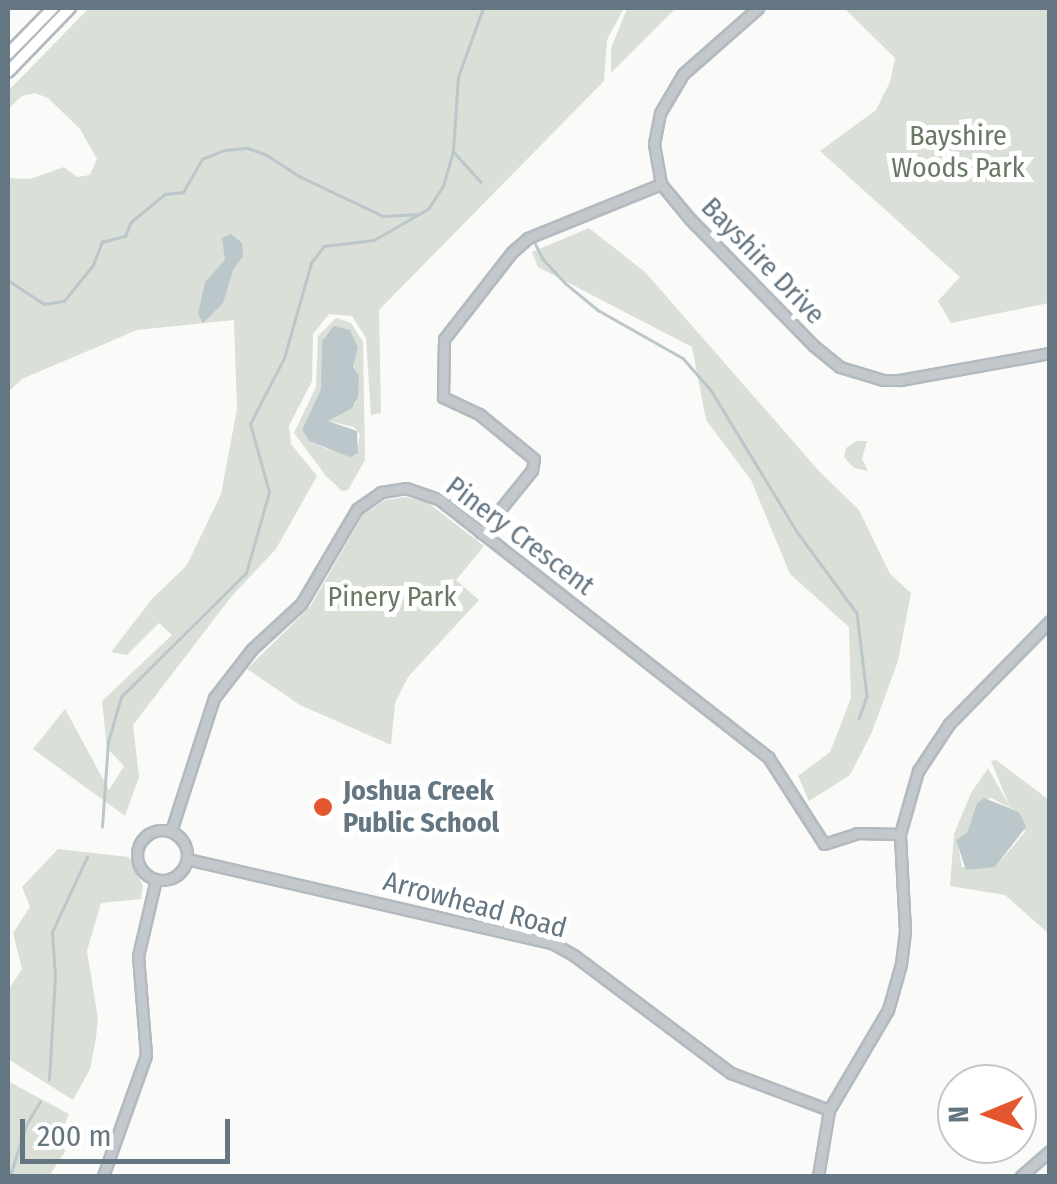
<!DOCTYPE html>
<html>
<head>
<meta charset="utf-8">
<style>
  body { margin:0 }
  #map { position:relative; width:1057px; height:1184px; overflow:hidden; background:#fafaf8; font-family:"Fira Sans Condensed",sans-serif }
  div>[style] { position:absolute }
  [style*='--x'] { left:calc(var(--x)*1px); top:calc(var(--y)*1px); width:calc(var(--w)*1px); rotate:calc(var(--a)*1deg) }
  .green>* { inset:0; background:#dadfd7 }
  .water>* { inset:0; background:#bbc7cb }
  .stream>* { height:2.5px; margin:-1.25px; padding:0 1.25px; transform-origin:1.25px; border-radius:1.25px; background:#bbc7cb }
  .roads { filter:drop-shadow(2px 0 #b3babf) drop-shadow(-2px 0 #b3babf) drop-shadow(0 2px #b3babf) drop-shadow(0 -2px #b3babf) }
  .tertiary>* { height:9px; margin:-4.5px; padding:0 4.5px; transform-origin:4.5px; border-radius:4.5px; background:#c3c8cc }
  .tertiary>.ring { margin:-4.5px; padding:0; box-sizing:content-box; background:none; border:9px solid #c3c8cc; border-radius:50% }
  .secondary>* { height:10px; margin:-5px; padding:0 5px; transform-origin:5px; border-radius:5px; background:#fff }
  .dots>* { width:28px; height:28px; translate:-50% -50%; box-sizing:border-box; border:5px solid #fff; border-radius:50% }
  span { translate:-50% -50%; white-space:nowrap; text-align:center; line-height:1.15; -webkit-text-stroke:10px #fff; paint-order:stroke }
  .park-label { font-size:28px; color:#687a64 }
  .street-label { font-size:28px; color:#657683 }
  .poi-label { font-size:28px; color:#657683; font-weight:700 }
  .left { translate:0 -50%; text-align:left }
  .frame { position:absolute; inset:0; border:10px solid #657683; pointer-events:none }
  .north { position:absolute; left:937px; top:1064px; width:100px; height:100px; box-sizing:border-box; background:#fff; border:2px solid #c1c8cd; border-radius:50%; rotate:269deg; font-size:28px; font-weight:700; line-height:40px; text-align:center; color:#657683 }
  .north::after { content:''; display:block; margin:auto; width:35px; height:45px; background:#e4572e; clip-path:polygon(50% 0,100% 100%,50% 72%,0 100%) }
  .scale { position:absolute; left:20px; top:1119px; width:210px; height:45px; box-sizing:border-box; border:5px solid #657683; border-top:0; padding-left:12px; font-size:30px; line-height:35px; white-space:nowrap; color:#657683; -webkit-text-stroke:8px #fff; paint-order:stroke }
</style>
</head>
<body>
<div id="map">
  <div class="green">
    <i style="clip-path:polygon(89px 8px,624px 8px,607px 40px,604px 81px,379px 310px,381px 413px,371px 415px,366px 338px,352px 316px,329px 314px,313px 334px,312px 381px,289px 426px,291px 444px,317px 476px,276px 549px,231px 597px,133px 725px,139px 777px,125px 816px,33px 749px,65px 709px,109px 790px,124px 766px,107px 748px,102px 701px,172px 635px,159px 623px,127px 655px,111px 652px,152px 599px,187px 565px,221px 494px,237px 409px,234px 320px,137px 330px,22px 379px,8px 392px,8px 178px,30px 179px,64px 167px,77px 177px,90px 175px,97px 159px,80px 129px,48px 98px,35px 93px,22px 96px,8px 109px,8px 91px)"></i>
    <i style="clip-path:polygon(676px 8px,611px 73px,611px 48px,627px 9px)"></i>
    <i style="clip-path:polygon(844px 8px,1049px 8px,1049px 303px,951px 323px,938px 301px,960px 277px,820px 151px,876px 110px,890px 82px,895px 58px)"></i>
    <i style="clip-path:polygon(589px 228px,645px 272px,819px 471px,859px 510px,890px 574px,911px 593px,898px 661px,872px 732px,850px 775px,809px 801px,798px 776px,830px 752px,851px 698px,849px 627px,790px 574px,751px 480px,706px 420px,692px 347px,538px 267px,532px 252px)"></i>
    <i style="clip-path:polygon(evenodd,336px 318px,351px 323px,363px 342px,365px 460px,348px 490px,342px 491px,326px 476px,294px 433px,316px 387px,318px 336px,336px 318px,325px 335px,358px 348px,353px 364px,359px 377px,356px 403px,328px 421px,354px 427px,360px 435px,357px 451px,327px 449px,309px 441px,302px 430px,321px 389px,325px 335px)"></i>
    <i style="clip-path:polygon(857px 441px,867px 441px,862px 459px,868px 471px,854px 468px,844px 457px,846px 448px)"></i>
    <i style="clip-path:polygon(406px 497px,427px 502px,484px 546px,456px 580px,479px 600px,408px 677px,395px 703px,391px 745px,300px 705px,247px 669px,310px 607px,363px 515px,385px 500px)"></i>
    <i style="clip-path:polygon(evenodd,996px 760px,1049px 800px,1049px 934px,1005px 895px,950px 886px,954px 834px,971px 793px,988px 768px,1009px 805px,991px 761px,996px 760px,991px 798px,1019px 812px,1025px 832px,995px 867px,962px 867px,957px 840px,967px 833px,977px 803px,991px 798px)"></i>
    <i style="clip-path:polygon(58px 849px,129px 857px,143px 886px,141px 899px,101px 903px,87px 951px,98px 1019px,96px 1038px,90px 1069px,73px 1100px,8px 1059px,8px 990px,22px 969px,13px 933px,30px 907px,22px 887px)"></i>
    <i style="clip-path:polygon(8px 1081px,69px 1114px,60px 1135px,65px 1152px,49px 1176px,8px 1176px)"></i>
  </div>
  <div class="water">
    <i style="clip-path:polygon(231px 234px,242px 243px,243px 256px,233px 270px,223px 303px,203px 323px,198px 314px,205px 282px,225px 260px,222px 238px)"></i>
    <i style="clip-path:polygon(334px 326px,350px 330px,358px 348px,353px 366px,359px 376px,358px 397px,352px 408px,328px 421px,357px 431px,358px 453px,350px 457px,309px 441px,302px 430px,321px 389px,322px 341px)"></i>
    <i style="clip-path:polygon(984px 798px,1019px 812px,1026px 827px,995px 867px,966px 870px,956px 840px,967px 833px,977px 803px)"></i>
  </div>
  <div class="stream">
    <i style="--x:454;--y:152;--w:40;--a:48"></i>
    <i style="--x:428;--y:209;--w:27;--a:-57"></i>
    <i style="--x:443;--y:186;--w:36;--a:-74"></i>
    <i style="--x:453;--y:151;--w:74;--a:-86.1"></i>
    <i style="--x:458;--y:77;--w:73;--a:-70.1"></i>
    <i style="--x:534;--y:241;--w:20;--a:63"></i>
    <i style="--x:543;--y:259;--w:33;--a:47"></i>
    <i style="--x:565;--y:283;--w:43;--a:39.3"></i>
    <i style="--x:598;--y:310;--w:98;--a:29.5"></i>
    <i style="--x:683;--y:358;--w:43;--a:48.8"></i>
    <i style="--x:711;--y:390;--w:167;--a:58.7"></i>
    <i style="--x:798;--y:533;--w:99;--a:53.6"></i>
    <i style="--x:857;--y:613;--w:84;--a:83.1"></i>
    <i style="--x:867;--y:696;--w:24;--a:109"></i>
    <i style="--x:8;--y:280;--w:43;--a:33.7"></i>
    <i style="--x:44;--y:304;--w:20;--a:-9"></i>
    <i style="--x:64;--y:301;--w:46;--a:-51.1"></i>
    <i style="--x:93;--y:265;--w:25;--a:-69"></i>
    <i style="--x:102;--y:242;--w:24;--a:-15"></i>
    <i style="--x:125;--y:236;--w:15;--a:-67"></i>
    <i style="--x:131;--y:222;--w:44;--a:-39.5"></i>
    <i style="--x:165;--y:194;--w:18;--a:-6"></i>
    <i style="--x:183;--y:192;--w:38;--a:-60"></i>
    <i style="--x:202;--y:159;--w:24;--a:-22"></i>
    <i style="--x:224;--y:150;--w:24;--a:-5"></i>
    <i style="--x:248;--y:148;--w:20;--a:20"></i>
    <i style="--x:267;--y:155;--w:38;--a:33"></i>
    <i style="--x:299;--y:176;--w:93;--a:25.5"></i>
    <i style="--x:383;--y:216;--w:33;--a:-3"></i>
    <i style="--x:102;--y:827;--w:85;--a:-86"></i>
    <i style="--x:108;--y:742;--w:47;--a:-73.9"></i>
    <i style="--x:121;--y:697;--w:176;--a:-44.8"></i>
    <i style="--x:246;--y:573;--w:84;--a:-74.1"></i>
    <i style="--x:269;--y:492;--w:71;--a:-105.6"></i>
    <i style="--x:250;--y:424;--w:74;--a:-62.7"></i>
    <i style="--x:284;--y:358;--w:99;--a:-74.1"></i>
    <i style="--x:311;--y:263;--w:21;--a:-53"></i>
    <i style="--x:324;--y:246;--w:50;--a:-6.8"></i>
    <i style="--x:374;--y:240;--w:60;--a:-30"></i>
    <i style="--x:49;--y:1080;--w:103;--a:-86.7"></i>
    <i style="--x:55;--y:977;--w:45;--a:-93.8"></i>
    <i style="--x:52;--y:932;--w:83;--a:-65"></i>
    <i style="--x:10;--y:1176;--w:53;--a:-72.6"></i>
    <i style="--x:26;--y:1125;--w:27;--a:-59"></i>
  </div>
  <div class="roads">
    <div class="tertiary">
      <i style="--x:758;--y:8;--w:100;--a:138.7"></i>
      <i style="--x:683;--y:74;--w:45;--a:120.5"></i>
      <i style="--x:660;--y:113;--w:32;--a:101"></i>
      <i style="--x:654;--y:144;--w:41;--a:80.1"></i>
      <i style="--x:661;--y:184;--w:45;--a:50.4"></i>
      <i style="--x:690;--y:219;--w:177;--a:45.7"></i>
      <i style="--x:814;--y:346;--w:33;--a:39"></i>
      <i style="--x:840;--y:367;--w:45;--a:16.8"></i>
      <i style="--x:883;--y:380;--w:17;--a:0"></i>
      <i style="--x:900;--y:380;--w:152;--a:-10.2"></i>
      <i style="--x:481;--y:533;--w:81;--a:-51"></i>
      <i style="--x:532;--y:470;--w:11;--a:-80"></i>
      <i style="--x:534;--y:459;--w:71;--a:-140.7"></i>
      <i style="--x:479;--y:414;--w:40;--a:-155"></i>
      <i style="--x:443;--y:397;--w:58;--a:-89"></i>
      <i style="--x:444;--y:339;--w:110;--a:-52"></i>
      <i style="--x:512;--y:252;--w:21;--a:-41"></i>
      <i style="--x:528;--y:238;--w:144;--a:-22.1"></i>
      <i class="ring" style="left:137px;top:830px;width:41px;height:41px"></i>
      <i style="--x:171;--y:831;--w:140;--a:-72.1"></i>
      <i style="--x:214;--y:698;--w:62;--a:-52.2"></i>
      <i style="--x:252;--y:649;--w:67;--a:-42.6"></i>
      <i style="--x:301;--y:604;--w:110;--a:-59.5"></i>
      <i style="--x:357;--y:509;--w:29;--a:-35"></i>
      <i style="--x:381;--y:492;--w:25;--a:-9"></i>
      <i style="--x:406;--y:488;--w:36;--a:19"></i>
      <i style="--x:440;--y:500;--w:417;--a:38.1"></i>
      <i style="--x:768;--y:757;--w:103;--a:57.2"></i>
      <i style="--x:824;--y:844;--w:35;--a:-18"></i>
      <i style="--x:857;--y:833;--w:43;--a:1.3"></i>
      <i style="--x:187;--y:859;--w:375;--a:13"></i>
      <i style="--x:552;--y:943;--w:26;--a:29"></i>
      <i style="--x:575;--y:956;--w:195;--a:36.9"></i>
      <i style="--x:731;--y:1073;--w:105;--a:20.7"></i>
      <i style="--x:103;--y:1176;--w:128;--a:-70.4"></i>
      <i style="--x:146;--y:1055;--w:99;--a:-94.6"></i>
      <i style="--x:138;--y:956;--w:79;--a:-76.8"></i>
      <i style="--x:818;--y:1176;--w:67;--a:-80.5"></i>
      <i style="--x:829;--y:1110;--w:116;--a:-59.5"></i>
      <i style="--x:888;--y:1010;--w:48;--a:-74.2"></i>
      <i style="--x:901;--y:964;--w:33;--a:-83"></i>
      <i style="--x:905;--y:931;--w:97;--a:-93"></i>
      <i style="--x:900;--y:834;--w:66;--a:-74.1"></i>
      <i style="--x:918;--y:771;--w:56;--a:-56.6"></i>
      <i style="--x:949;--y:724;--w:144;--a:-45.6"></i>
      <i style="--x:1021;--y:1176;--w:38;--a:-41"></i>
    </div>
    <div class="secondary">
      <i style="--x:8;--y:54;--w:64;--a:-45.6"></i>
      <i style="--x:8;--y:72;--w:89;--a:-45.9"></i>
    </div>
  </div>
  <div class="dots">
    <i style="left:323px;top:807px;background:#e4572e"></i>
  </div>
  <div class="park-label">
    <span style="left:958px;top:152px">Bayshire<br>Woods Park</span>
    <span style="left:392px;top:597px">Pinery Park</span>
  </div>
  <div class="street-label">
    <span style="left:763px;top:261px;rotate:46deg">Bayshire Drive</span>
    <span style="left:520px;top:536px;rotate:37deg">Pinery Crescent</span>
    <span style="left:475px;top:905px;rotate:15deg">Arrowhead Road</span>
  </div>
  <div class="poi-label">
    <span class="left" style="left:343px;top:807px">Joshua Creek<br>Public School</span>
  </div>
  <div class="frame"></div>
  <div class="north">N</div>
  <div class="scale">200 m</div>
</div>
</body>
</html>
